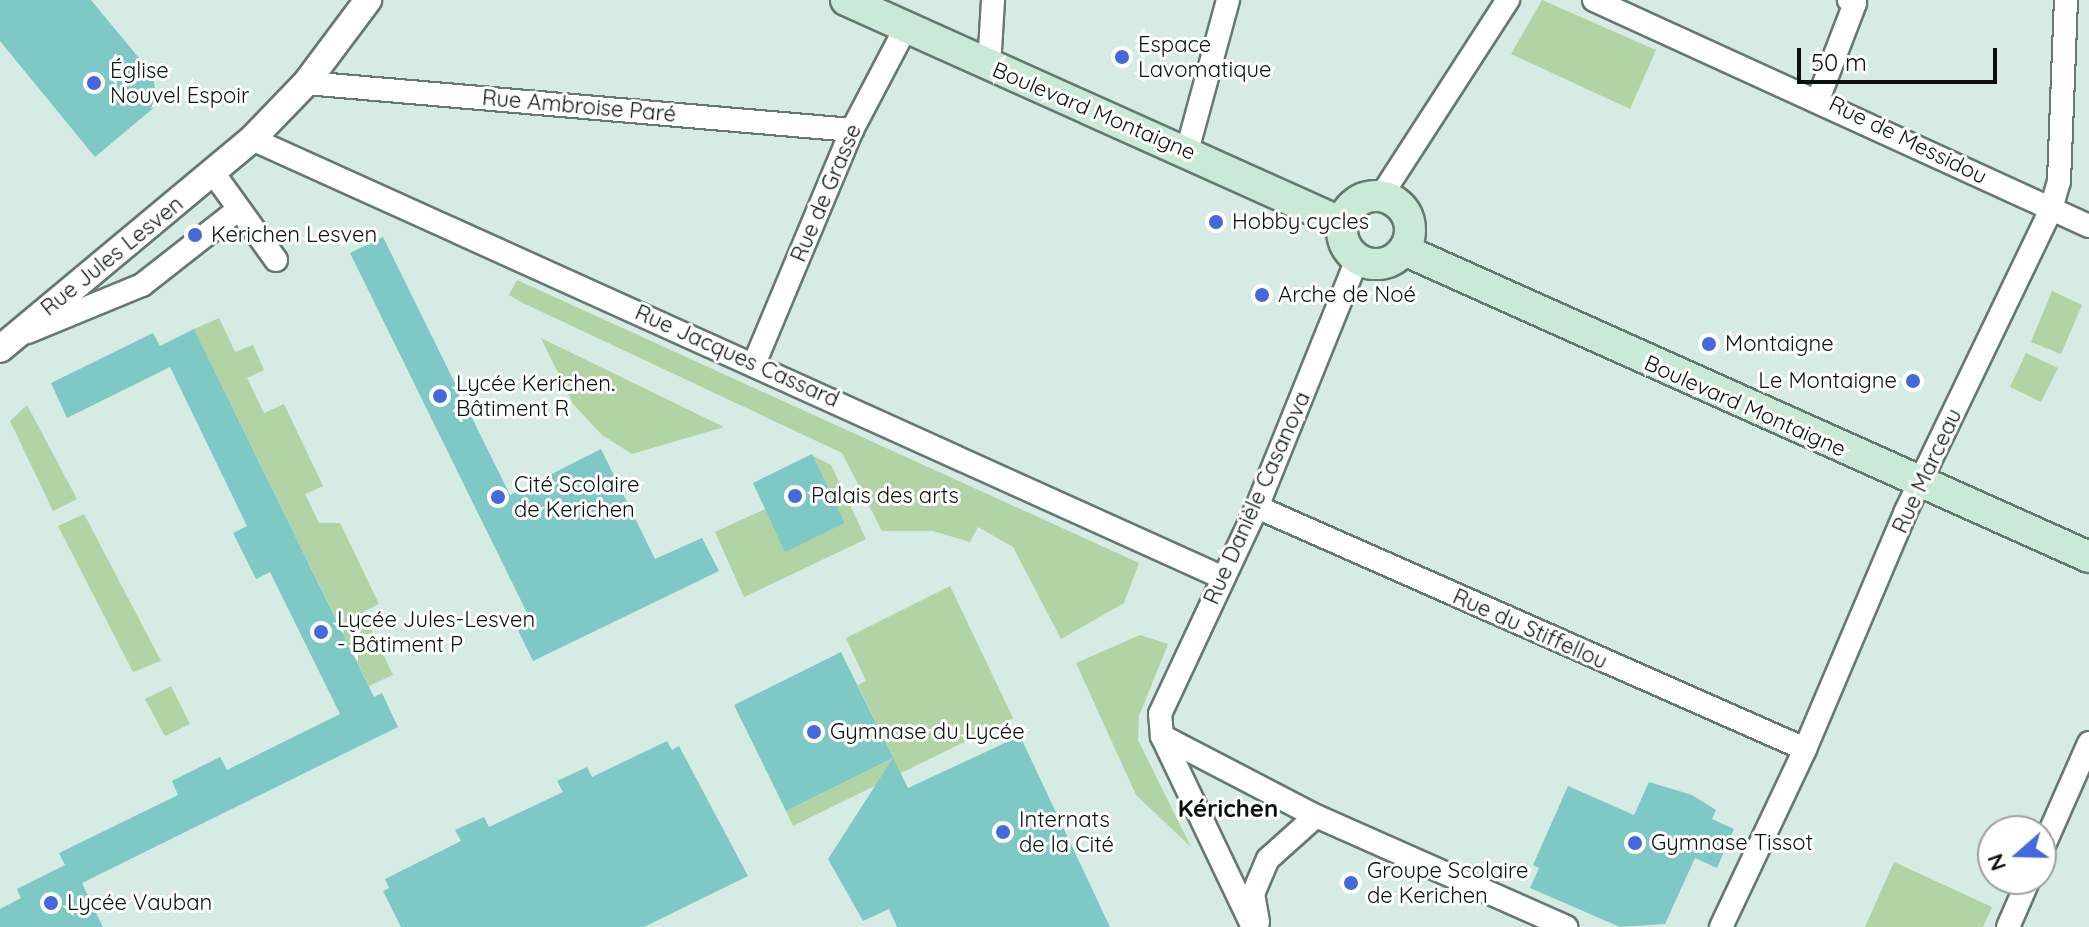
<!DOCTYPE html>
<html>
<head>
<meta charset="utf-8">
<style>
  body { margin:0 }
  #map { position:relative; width:2089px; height:927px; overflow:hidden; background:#d5ebe4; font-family:Quicksand,sans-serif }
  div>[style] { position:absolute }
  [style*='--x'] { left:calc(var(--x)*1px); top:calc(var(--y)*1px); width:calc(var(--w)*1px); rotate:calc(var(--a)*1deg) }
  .green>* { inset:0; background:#b2d3a4 }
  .building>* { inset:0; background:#7ec9c6 }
  .roads { filter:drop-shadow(2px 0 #657972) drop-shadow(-2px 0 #657972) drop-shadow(0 2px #657972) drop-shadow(0 -2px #657972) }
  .minor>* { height:22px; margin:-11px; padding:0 11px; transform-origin:11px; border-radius:11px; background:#fff }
  .tertiary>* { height:26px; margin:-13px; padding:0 13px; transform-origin:13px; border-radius:13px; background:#fff }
  .secondary>* { height:30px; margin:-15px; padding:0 15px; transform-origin:15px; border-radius:15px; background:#caead7 }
  .secondary>.ring { margin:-15px; padding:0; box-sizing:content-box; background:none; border:30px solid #caead7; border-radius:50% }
  .dots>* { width:22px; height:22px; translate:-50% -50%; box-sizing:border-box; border:4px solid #fff; border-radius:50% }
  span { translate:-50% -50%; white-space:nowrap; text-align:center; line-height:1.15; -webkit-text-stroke:6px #fff; paint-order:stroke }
  .poi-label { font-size:22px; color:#0a1210 }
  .left { translate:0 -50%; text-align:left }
  .right { translate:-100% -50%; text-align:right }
  .street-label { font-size:22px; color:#0a1210 }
  .neighbourhood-label { font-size:24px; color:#0a1210; font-weight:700 }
  .north { position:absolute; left:1977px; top:815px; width:80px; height:80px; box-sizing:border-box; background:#fff; border:2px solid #9da09f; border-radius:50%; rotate:250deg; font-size:22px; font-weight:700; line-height:32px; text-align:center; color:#0a1210 }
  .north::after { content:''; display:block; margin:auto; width:28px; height:36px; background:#4569dc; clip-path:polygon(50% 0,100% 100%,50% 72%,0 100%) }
  .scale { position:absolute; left:1797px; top:48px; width:200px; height:36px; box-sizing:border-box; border:4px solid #0a1210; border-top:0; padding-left:10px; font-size:24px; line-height:28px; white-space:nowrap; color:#0a1210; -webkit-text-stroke:6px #fff; paint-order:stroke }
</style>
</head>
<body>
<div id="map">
  <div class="green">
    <i style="clip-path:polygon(1542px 0,1656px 50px,1630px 109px,1511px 54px)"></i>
    <i style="clip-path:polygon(517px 280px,1139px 563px,1124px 603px,1061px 639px,1013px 547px,978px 527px,970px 542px,933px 531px,882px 531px,842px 453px,523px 303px,509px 295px)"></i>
    <i style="clip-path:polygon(2052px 291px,2082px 305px,2061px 354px,2031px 342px)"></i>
    <i style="clip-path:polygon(219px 318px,235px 352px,253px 345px,264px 370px,247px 378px,264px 413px,284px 404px,323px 486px,305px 494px,319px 523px,340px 523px,379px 604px,363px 612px,393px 675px,369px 686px,194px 329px)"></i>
    <i style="clip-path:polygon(541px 338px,724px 427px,632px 454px,602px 435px,573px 404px)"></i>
    <i style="clip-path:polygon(2026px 353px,2058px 368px,2041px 402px,2010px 387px)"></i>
    <i style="clip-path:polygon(27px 405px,77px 499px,53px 511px,10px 421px)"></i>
    <i style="clip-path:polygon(811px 455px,831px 465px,866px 539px,744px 597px,715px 532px,765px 509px,786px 551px,845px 523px)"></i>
    <i style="clip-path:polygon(84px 514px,161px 661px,133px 672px,58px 526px)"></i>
    <i style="clip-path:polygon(950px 586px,1013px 718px,793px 826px,786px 811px,893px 758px,858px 685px,866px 681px,846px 638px)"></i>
    <i style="clip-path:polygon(1140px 635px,1168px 644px,1139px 716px,1138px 740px,1191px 847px,1136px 795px,1076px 663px)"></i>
    <i style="clip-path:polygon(171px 686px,190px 724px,165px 736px,145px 699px)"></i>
    <i style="clip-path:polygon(1894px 862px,1992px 907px,1983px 927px,1865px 927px)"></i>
  </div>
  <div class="building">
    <i style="clip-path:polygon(0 0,91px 0,153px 75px,157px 105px,95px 157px,0 41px)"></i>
    <i style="clip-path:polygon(383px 237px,510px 495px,601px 449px,655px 559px,702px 538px,719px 571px,533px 661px,517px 628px,531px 621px,350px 253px)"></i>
    <i style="clip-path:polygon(194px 329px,374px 697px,382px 693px,398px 727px,82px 883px,103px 927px,0 927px,0 909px,21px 898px,17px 889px,65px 865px,59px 853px,178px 795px,172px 781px,220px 757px,227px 770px,340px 714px,270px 572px,256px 579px,233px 533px,247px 526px,170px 367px,67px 418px,51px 383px,153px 333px,160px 346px)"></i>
    <i style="clip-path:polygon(812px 454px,845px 523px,785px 552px,753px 483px)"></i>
    <i style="clip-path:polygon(841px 652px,908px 788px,1020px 736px,1110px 927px,897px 927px,889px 909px,863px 921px,828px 859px,893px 758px,786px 811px,734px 705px)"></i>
    <i style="clip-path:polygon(667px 741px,672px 750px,679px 746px,748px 876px,644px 927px,401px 927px,383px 891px,389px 888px,385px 879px,461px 841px,455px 830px,484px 817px,489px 827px,563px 792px,557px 781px,587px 767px,592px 777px)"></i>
    <i style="clip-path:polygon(1649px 782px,1692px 795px,1716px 810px,1712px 819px,1734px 829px,1717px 868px,1695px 858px,1665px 924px,1620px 927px,1530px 888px,1539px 868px,1533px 865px,1568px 786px,1634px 815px)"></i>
  </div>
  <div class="roads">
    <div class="minor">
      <i style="--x:1594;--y:0;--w:544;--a:24.54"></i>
      <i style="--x:989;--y:66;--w:66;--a:-86.5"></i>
      <i style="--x:306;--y:83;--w:548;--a:4.92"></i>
      <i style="--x:1819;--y:97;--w:101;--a:-69"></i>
      <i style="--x:1855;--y:3;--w:7;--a:-153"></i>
      <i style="--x:252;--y:139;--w:1063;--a:24.32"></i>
      <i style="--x:1187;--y:151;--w:156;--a:-74.8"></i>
      <i style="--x:214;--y:174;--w:106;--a:54.2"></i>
      <i style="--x:1381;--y:196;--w:234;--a:-57.1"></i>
      <i style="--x:28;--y:332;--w:123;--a:-22.4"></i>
      <i style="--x:142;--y:285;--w:123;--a:-38.1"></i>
      <i style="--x:754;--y:364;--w:254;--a:-67.3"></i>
      <i style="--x:852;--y:130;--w:116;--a:-62.3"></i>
      <i style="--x:1257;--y:507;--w:599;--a:23.83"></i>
      <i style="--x:1162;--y:736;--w:174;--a:27.5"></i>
      <i style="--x:1316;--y:816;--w:274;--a:23.9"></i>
      <i style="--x:2041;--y:852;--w:119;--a:-66.2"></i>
      <i style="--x:1258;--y:922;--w:28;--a:-100"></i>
      <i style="--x:1253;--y:894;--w:38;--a:-67"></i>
      <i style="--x:1268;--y:859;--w:64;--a:-41.9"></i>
      <i style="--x:1253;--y:927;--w:212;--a:-115.5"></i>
      <i style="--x:1162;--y:736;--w:22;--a:-95"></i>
      <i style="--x:1160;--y:714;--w:229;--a:-64.9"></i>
      <i style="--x:1257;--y:507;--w:266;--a:-68"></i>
      <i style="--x:1721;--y:927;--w:197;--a:-64.7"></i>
      <i style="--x:1805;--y:749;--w:256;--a:-67"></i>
      <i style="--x:1905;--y:513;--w:337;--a:-64.3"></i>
      <i style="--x:2051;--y:209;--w:29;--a:-74"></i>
      <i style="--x:2059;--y:181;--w:181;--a:-87.8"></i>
      <i style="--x:2008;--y:927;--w:52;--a:-66.4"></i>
    </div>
    <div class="tertiary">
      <i style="--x:0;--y:349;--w:328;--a:-39.8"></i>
      <i style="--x:252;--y:139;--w:78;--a:-46"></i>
      <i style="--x:306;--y:83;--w:104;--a:-53.2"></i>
    </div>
    <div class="secondary">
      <i style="--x:846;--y:0;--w:544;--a:24.21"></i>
      <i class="ring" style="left:1342px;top:196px;width:38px;height:38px"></i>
      <i style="--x:1404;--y:250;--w:751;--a:24.14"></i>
    </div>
  </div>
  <div class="dots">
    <i style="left:1122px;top:57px;background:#4569dc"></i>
    <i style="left:94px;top:83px;background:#4569dc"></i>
    <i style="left:1216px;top:222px;background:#4569dc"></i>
    <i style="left:195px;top:235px;background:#4569dc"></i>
    <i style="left:1262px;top:295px;background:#4569dc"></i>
    <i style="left:1709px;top:344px;background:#4569dc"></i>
    <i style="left:1913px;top:381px;background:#4569dc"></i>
    <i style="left:440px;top:396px;background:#4569dc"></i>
    <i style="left:795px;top:496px;background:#4569dc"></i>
    <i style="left:498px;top:497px;background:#4569dc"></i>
    <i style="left:321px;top:632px;background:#4569dc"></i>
    <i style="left:814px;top:732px;background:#4569dc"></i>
    <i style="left:1003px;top:832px;background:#4569dc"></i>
    <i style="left:1635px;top:843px;background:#4569dc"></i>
    <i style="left:1351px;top:883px;background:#4569dc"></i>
    <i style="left:51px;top:903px;background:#4569dc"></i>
  </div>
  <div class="poi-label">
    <span class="left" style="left:1138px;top:57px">Espace<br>Lavomatique</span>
    <span class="left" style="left:110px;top:83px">Église<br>Nouvel Espoir</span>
    <span class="left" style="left:1232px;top:222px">Hobby cycles</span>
    <span class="left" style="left:211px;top:235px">Kerichen Lesven</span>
    <span class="left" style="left:1278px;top:295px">Arche de Noé</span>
    <span class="left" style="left:1725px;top:344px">Montaigne</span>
    <span class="right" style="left:1897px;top:381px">Le Montaigne</span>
    <span class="left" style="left:456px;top:396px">Lycée Kerichen.<br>Bâtiment R</span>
    <span class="left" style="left:514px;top:497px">Cité Scolaire<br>de Kerichen</span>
    <span class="left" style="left:811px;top:496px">Palais des arts</span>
    <span class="left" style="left:337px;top:632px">Lycée Jules-Lesven<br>- Bâtiment P</span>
    <span class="left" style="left:830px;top:732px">Gymnase du Lycée</span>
    <span class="left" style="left:1019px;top:832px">Internats<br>de la Cité</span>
    <span class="left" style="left:1651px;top:843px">Gymnase Tissot</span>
    <span class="left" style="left:1367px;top:883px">Groupe Scolaire<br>de Kerichen</span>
    <span class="left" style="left:67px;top:903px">Lycée Vauban</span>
  </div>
  <div class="street-label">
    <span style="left:579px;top:106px;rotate:5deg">Rue Ambroise Paré</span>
    <span style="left:1094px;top:111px;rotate:23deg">Boulevard Montaigne</span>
    <span style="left:1908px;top:140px;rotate:26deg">Rue de Messidou</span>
    <span style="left:826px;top:193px;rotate:-67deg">Rue de Grasse</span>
    <span style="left:112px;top:256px;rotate:-39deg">Rue Jules Lesven</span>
    <span style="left:737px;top:356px;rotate:24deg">Rue Jacques Cassard</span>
    <span style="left:1745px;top:406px;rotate:24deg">Boulevard Montaigne</span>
    <span style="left:1927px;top:471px;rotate:-65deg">Rue Marceau</span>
    <span style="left:1257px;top:498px;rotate:-66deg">Rue Danièle Casanova</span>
    <span style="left:1530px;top:629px;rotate:24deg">Rue du Stiffellou</span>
  </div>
  <div class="neighbourhood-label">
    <span style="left:1228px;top:809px">Kérichen</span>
  </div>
  <div class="north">N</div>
  <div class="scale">50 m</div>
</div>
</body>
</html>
